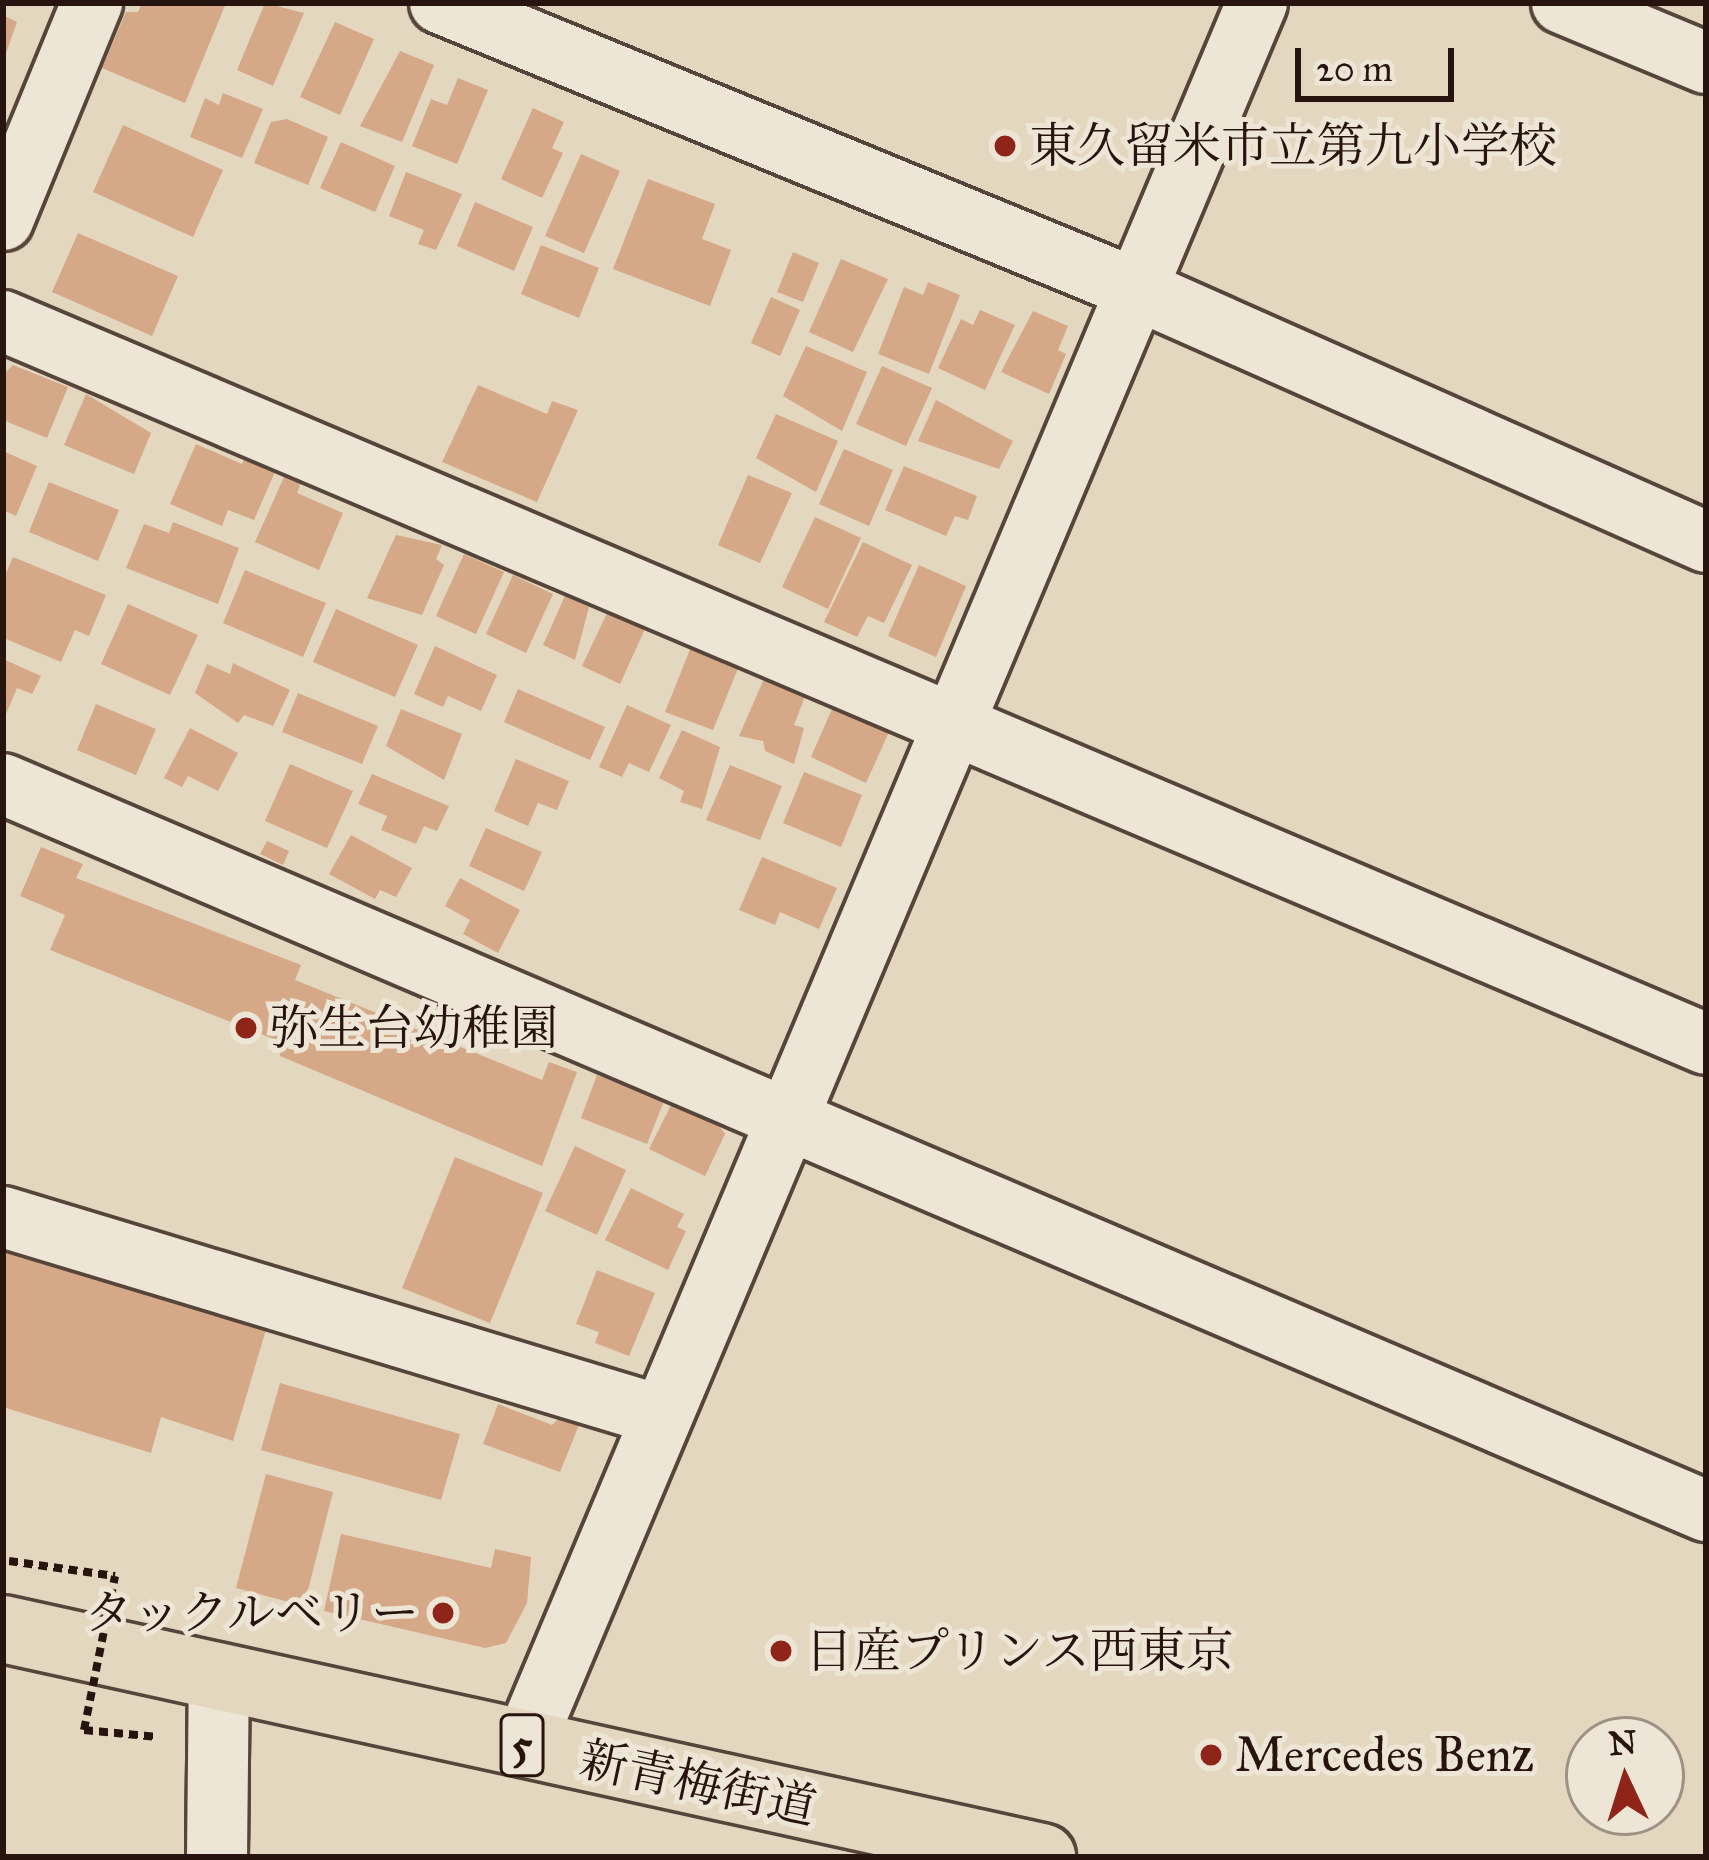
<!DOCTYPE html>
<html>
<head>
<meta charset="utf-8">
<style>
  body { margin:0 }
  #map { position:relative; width:1709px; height:1860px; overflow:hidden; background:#e4d7bf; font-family:"IM FELL Great Primer","Noto Serif JP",serif }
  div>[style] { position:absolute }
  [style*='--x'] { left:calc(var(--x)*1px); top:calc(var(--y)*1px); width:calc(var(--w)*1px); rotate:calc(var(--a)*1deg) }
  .building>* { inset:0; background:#d5a887 }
  .path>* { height:8px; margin-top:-4px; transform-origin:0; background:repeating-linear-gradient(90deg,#27140e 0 9px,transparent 0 15px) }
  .roads { filter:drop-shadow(3px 0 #56453a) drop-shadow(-3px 0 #56453a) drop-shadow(0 3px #56453a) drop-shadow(0 -3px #56453a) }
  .street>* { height:60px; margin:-30px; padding:0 30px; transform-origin:30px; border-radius:30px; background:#ede5d5 }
  .primary>* { height:66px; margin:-33px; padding:0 33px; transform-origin:33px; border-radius:33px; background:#e4d7bf }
  .path-bridge>* { height:8px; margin-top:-4px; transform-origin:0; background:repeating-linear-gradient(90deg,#27140e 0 9px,transparent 0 15px) }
  .dots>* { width:33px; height:33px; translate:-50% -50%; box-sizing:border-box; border:6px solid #ede5d5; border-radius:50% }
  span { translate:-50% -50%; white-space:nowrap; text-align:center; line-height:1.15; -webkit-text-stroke:10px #ede5d5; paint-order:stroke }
  .shield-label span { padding:3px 9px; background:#ede5d5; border:3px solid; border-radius:9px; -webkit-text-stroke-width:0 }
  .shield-label { font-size:45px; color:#27140e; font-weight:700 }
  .poi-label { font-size:48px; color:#27140e }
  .left { translate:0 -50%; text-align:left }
  .right { translate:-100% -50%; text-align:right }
  .street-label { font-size:48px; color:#27140e }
  .frame { position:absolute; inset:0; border:6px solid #27140e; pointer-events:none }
  .north { position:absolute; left:1565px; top:1716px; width:120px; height:120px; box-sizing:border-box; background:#ede5d5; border:3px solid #9e9185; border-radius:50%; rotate:356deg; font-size:33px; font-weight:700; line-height:48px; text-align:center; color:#27140e }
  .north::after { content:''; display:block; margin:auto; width:42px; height:54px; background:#8f2418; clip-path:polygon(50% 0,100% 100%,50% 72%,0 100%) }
  .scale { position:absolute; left:1295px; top:48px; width:159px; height:54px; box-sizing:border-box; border:6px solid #27140e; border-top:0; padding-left:15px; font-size:36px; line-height:42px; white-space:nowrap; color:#27140e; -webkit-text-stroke:9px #ede5d5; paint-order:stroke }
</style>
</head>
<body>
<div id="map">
  <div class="building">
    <i style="clip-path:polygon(142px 3px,226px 3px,185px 103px,102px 68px,126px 12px,138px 12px)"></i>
    <i style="clip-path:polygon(265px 3px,304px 13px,273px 86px,237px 70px)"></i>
    <i style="clip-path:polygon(3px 15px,17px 22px,4px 59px,3px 59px)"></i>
    <i style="clip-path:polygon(335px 22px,374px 39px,340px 115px,300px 97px)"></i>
    <i style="clip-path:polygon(400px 51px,434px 65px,402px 142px,360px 126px)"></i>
    <i style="clip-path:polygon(458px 78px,488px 90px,457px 164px,412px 146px,431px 99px,447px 105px)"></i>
    <i style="clip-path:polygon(223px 93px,263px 109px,242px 158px,190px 137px,205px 98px,219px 105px)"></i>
    <i style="clip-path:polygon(533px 108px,564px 122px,552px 148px,563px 153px,542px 198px,501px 179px)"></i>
    <i style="clip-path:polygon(287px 119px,328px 137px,308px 185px,254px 163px,271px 122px)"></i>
    <i style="clip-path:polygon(123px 125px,223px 170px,193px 237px,93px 192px)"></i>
    <i style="clip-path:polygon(341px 142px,395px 166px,375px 212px,320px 188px)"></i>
    <i style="clip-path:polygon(581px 154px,620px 171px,584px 253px,545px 236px)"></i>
    <i style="clip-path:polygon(406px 172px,462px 194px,436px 250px,418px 244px,424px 230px,389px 216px)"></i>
    <i style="clip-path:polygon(648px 179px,715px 204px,702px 239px,731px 250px,710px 306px,613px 269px)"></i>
    <i style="clip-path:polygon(475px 202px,533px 227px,514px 271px,457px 246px)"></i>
    <i style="clip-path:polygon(78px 233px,178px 276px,152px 336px,52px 292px)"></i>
    <i style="clip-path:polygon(541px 245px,599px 268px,579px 318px,521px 294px)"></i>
    <i style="clip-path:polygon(793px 252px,819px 263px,803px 302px,777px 292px)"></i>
    <i style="clip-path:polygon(841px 259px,888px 279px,853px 352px,809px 332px)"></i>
    <i style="clip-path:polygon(928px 282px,960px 295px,929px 374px,878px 354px,904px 287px,923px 295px)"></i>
    <i style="clip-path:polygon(771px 297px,800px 310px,780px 356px,751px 343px)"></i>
    <i style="clip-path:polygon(980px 310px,1015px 325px,985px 390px,938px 368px,961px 319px,973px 325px)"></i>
    <i style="clip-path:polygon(1033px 311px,1068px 326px,1058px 350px,1066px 354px,1049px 394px,1001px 372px)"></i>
    <i style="clip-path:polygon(806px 346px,867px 372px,842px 431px,783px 396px)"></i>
    <i style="clip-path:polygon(13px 365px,68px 387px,47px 438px,3px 420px,3px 375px)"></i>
    <i style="clip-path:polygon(882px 366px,932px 388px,906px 446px,856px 424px)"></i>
    <i style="clip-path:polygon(478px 385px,547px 414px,552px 401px,578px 410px,537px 502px,442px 462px)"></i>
    <i style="clip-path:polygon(86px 394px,151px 433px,134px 474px,64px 445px)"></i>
    <i style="clip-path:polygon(936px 400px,1013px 441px,999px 469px,918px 441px)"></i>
    <i style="clip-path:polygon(776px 414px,838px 441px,816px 492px,756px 458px)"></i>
    <i style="clip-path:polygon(196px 444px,242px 464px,247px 452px,278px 465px,254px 520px,228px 510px,222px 526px,170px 504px)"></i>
    <i style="clip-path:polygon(844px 449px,893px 470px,869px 526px,819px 504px)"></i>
    <i style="clip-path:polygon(3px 451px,37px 466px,16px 516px,3px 510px)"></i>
    <i style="clip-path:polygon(904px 466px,977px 496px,968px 520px,955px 516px,946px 536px,885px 510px)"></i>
    <i style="clip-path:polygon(288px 468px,304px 475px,297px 493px,343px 513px,319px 570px,255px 542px)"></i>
    <i style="clip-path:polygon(748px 475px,792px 493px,760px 563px,718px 545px)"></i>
    <i style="clip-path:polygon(49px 482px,119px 510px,98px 561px,29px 532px)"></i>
    <i style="clip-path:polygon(815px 517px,861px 538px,828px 609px,782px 587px)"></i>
    <i style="clip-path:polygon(173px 522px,239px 548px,218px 604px,126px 568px,144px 524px,169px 533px)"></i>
    <i style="clip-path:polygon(396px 535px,442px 545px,436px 559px,444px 565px,422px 615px,367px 598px)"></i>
    <i style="clip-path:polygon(863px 542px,912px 565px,884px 623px,868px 616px,857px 637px,824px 622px)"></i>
    <i style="clip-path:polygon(464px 554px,504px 572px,476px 634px,436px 616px)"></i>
    <i style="clip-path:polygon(13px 557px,106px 595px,89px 636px,75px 630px,61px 662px,6px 639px,3px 580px)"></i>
    <i style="clip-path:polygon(919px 565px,966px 586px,936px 657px,888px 636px)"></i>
    <i style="clip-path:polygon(245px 570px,326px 603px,303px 657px,223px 623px)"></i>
    <i style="clip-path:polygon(513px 575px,553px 594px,526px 653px,486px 634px)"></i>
    <i style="clip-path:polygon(565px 596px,589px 607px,575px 660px,543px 645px)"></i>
    <i style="clip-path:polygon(128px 604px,198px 635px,170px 695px,101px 664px)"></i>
    <i style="clip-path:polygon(336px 609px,418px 645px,395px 697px,313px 662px)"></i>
    <i style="clip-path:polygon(608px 611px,645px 629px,620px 684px,582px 666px)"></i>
    <i style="clip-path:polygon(435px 646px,497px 675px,481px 711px,448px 696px,443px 707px,414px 694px)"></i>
    <i style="clip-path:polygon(691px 647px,739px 666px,713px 730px,665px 712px)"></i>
    <i style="clip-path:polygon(3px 659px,41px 676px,32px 694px,17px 688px,3px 721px)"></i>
    <i style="clip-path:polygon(233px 663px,290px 690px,273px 726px,244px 715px,238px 723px,195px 693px,207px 664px,230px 674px)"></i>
    <i style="clip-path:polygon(781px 680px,806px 694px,794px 725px,804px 728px,794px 764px,765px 751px,763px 741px,739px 736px,763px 681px)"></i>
    <i style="clip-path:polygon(518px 689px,605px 727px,590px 760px,504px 722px)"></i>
    <i style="clip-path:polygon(298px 693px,378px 726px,362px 764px,282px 732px)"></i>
    <i style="clip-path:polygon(96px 704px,156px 729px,136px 775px,77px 750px)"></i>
    <i style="clip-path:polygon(627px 705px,671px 725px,649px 772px,629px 763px,622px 777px,599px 767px)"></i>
    <i style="clip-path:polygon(833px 707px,889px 732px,866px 783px,811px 757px)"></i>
    <i style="clip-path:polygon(401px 709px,462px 734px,444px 780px,386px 746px)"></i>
    <i style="clip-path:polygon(190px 728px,238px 753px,218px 791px,188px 776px,182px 787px,164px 778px)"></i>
    <i style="clip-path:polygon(682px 730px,720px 747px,702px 809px,680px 802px,684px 791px,659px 778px)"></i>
    <i style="clip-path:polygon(516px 759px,569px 781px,557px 810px,538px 803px,528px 826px,494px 811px)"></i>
    <i style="clip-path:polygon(290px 764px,353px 791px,327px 848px,265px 821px)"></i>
    <i style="clip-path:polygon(730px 765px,782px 786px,760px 840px,706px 820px)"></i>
    <i style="clip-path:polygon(804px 772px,862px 795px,841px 847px,783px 823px)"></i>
    <i style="clip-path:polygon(372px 774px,449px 806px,437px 831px,424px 826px,416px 844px,381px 830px,387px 816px,358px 804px)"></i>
    <i style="clip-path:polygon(486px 828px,542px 852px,524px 891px,469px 866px)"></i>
    <i style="clip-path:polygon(351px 835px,412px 868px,396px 897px,380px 890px,375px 899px,329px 874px)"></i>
    <i style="clip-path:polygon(267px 841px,289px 851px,283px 865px,260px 854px)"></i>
    <i style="clip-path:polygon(41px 847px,83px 864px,76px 878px,301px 965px,295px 980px,542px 1080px,549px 1062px,577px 1072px,542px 1166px,280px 1056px,281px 1042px,50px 950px,65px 915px,20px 896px)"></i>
    <i style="clip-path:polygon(762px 857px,837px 888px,819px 929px,780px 912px,775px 925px,739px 910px)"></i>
    <i style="clip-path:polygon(460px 878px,520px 910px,498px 953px,463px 934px,470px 920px,445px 906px)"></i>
    <i style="clip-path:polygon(597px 1075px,664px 1101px,647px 1144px,581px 1118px)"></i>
    <i style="clip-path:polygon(674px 1099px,714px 1118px,725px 1134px,705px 1176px,649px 1149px)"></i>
    <i style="clip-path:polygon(575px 1146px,626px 1170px,597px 1235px,545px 1211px)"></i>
    <i style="clip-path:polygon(455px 1157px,543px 1193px,490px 1323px,402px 1288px)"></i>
    <i style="clip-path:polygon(631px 1188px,684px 1214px,677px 1227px,686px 1231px,668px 1270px,605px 1240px)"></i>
    <i style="clip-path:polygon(3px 1246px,267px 1326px,233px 1441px,161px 1417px,151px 1453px,3px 1407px)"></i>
    <i style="clip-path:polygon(597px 1270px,655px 1293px,629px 1356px,595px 1343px,599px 1332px,576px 1324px)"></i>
    <i style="clip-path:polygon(280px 1383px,460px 1434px,441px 1500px,261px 1450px)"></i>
    <i style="clip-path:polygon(498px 1404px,552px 1425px,560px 1417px,579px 1425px,560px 1472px,483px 1444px)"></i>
    <i style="clip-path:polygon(266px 1474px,333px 1492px,304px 1606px,236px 1588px)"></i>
    <i style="clip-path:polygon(341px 1534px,491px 1568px,495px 1549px,531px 1557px,527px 1603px,506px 1643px,485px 1648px,324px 1611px)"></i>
  </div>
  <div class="path">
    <i style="--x:9;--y:1561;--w:107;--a:8.1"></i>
    <i style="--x:84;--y:1730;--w:74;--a:5.4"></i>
  </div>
  <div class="roads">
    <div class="street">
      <i style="--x:440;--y:3;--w:752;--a:22.34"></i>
      <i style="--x:1136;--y:289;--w:624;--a:23.93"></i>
      <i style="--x:1562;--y:3;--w:156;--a:22.6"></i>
      <i style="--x:3;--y:220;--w:235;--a:-67.7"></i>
      <i style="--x:3;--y:321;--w:1850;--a:23"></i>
      <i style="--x:3;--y:784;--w:1852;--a:23.12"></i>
      <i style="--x:3;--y:1217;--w:688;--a:16.8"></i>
      <i style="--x:524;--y:1745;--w:1890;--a:-67.18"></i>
      <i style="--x:217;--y:1857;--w:179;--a:-89.4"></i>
    </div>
    <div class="primary">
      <i style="--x:3;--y:1629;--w:1064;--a:12.38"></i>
    </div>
  </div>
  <div class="path-bridge">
    <i style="--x:84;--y:1730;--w:157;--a:-78.6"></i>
  </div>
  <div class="dots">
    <i style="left:1005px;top:146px;background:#8f2418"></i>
    <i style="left:246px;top:1028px;background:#8f2418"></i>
    <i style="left:443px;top:1613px;background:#8f2418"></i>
    <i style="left:781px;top:1651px;background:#8f2418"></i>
    <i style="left:1211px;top:1755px;background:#8f2418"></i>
  </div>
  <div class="shield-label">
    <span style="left:522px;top:1745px">5</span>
  </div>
  <div class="poi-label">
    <span class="left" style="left:1029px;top:146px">東久留米市立第九小学校</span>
    <span class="left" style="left:270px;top:1028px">弥生台幼稚園</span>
    <span class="right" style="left:419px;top:1613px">タックルベリー</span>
    <span class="left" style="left:805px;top:1651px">日産プリンス西東京</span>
    <span class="left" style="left:1235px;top:1755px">Mercedes Benz</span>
  </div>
  <div class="street-label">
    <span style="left:698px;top:1783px;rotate:12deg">新青梅街道</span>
  </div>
  <div class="frame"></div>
  <div class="north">N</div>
  <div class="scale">20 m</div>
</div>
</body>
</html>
